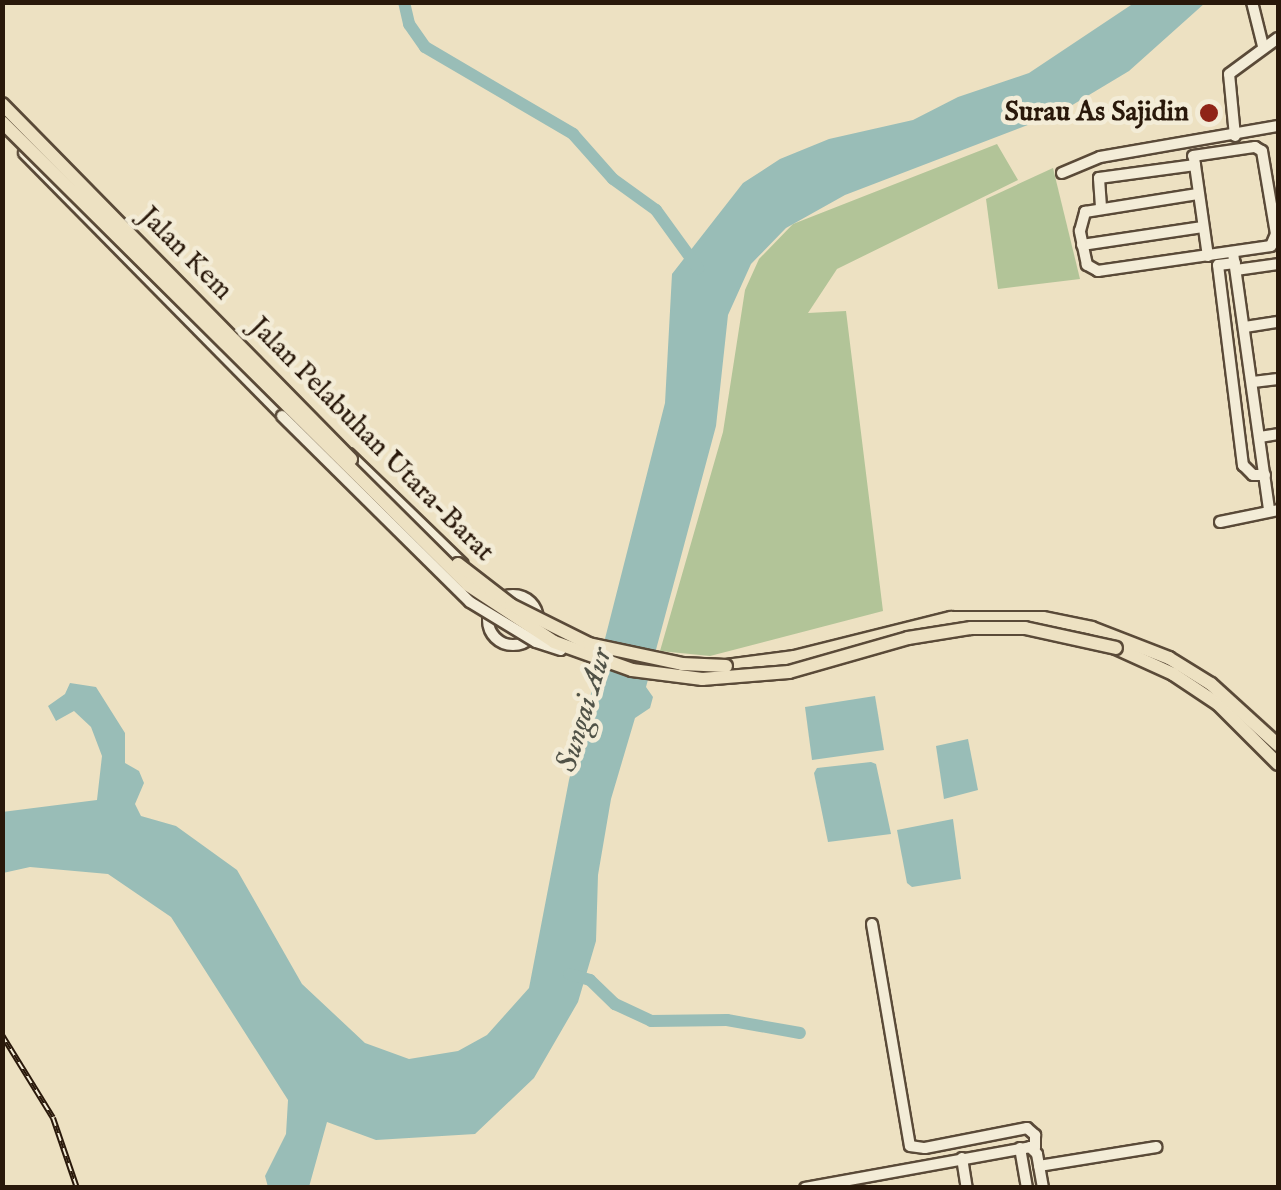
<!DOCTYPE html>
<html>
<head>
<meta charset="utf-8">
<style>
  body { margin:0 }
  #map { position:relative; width:1281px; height:1190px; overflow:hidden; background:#ede1c2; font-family:"IM FELL English",serif }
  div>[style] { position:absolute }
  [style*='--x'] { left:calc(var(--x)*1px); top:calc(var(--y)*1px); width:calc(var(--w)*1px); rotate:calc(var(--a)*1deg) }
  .green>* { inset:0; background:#b2c498 }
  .water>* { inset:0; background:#99bdb7 }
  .river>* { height:12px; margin:-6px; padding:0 6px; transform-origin:6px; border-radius:6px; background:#99bdb7 }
  .roads { filter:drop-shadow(2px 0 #5a4a38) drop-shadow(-2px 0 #5a4a38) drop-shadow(0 2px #5a4a38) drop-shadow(0 -2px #5a4a38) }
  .minor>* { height:10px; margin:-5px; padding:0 5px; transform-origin:5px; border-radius:5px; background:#f3ecd7 }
  .minor>.ring { margin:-5px; padding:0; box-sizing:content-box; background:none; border:10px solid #f3ecd7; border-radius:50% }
  .major>* { height:12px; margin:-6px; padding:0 6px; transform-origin:6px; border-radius:6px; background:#ede1c2 }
  .rail>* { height:6px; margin-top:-3px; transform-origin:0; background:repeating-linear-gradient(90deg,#f3ecd7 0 8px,#29180a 0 16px); box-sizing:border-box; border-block:2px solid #29180a }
  .bridges { filter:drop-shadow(2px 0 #5a4a38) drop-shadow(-2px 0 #5a4a38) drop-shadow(0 2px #5a4a38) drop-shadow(0 -2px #5a4a38) }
  .minor-bridge>* { height:10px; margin:-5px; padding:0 5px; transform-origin:5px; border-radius:5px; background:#f3ecd7 }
  .major-bridge>* { height:12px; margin:-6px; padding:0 6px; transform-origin:6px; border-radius:6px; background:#ede1c2 }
  .dots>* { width:28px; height:28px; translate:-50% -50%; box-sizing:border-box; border:5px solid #f3ecd7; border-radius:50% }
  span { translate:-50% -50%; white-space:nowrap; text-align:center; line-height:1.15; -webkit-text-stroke:9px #f3ecd7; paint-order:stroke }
  .poi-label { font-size:28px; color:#29180a; font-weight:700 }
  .right { translate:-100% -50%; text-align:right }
  .street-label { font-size:28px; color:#29180a }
  .water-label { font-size:30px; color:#505247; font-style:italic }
  .frame { position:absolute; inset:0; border:5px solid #29180a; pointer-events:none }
</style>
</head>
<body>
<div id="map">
  <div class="green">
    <i style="clip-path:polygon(997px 144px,1018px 180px,837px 269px,808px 313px,846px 311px,883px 611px,710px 656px,660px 651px,723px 432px,745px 290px,759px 259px,793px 224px)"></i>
    <i style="clip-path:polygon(1053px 168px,1080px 279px,998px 289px,986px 199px)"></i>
  </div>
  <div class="water">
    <i style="clip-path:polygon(1134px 3px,1205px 3px,1129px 71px,1059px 113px,845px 195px,786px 228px,751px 264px,728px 315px,716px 426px,646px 687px,653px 697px,650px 708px,635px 718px,611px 799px,598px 875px,596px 941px,578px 1002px,534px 1078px,475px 1134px,376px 1140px,327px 1122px,309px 1187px,268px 1187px,265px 1176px,286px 1134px,288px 1100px,171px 917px,108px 874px,30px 867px,3px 873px,2px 812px,97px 800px,102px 756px,91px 727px,74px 711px,56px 721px,48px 706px,65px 694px,70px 683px,96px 687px,125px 733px,125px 763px,139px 771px,144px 783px,135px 804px,141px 816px,176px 826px,237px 870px,302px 984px,365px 1043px,409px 1059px,458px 1051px,487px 1035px,529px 988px,569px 780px,665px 403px,672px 274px,743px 183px,780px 159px,829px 139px,913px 120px,958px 97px,1029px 73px)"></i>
    <i style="clip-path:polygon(875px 696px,884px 750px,812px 760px,805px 707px)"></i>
    <i style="clip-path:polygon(968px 739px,978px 790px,944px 799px,936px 746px)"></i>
    <i style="clip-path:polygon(871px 762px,876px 764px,891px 834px,828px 842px,814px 773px,817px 768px)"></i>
    <i style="clip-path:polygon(953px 819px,961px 879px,912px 887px,907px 883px,897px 830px)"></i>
  </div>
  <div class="river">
    <i style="--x:404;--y:2;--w:23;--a:77"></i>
    <i style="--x:409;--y:24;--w:28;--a:55"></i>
    <i style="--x:425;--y:47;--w:172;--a:30.4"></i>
    <i style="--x:573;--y:134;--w:60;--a:48.4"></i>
    <i style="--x:613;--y:179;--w:53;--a:35.8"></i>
    <i style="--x:656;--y:210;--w:72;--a:54.1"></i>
    <i style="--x:569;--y:974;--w:22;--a:16"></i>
    <i style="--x:590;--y:980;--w:35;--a:44"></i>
    <i style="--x:615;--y:1004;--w:40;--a:25"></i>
    <i style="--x:651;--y:1021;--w:76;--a:-0.8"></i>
    <i style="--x:727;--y:1020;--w:74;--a:10.1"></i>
  </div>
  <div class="roads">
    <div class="minor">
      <i style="--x:1252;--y:2;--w:45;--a:76"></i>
      <i style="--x:1235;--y:136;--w:62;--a:-95.5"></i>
      <i style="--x:1229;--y:74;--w:61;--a:-36.3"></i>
      <i style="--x:24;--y:153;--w:373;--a:45.4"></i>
      <i style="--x:1193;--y:156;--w:63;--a:-8.3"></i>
      <i style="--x:1255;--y:147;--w:8;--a:30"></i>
      <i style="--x:1262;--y:151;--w:84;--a:80.4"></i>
      <i style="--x:1276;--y:234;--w:13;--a:113"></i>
      <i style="--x:1271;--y:246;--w:175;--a:171.8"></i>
      <i style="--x:1098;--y:271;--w:13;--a:-151"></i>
      <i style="--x:1087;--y:265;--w:35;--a:-102"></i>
      <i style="--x:1080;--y:231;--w:20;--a:-75"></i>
      <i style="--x:1085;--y:212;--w:114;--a:-9.1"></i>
      <i style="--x:1194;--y:158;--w:99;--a:81.9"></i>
      <i style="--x:1062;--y:173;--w:41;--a:-22.8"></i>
      <i style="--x:1100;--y:157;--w:181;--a:-9.9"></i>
      <i style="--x:1101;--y:207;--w:29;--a:-94"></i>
      <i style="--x:1099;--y:178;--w:97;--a:-7.7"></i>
      <i style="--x:1082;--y:245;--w:122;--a:-8.5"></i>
      <i style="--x:1233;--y:253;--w:260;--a:82"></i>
      <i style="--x:1235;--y:263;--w:17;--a:173"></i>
      <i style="--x:1218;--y:265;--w:202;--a:82.9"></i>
      <i style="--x:1243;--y:465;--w:14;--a:45"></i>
      <i style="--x:1253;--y:475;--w:12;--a:0"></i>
      <i style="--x:1236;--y:270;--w:42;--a:-8.1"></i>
      <i style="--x:1245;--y:327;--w:33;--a:-9"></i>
      <i style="--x:1253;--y:382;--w:25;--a:-7"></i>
      <i style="--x:1260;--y:437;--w:18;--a:-9"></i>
      <i style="--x:349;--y:454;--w:158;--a:44"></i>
      <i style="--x:1220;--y:522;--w:59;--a:-11.7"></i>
      <i style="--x:461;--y:586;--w:37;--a:38"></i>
      <i class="ring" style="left:488px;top:595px;width:40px;height:40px"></i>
      <i style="--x:872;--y:924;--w:225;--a:80.3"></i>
      <i style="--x:910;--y:1146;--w:15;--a:8"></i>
      <i style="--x:925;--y:1148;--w:104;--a:-11.1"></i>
      <i style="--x:1027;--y:1128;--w:11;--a:41"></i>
      <i style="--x:1035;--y:1135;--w:13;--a:90"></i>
      <i style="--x:1020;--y:1148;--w:41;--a:80.1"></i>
      <i style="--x:962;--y:1158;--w:30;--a:81"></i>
      <i style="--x:1039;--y:1166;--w:119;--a:-9.2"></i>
      <i style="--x:805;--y:1188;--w:229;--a:-10.3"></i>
      <i style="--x:1030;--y:1147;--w:10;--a:45"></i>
      <i style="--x:1037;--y:1154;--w:35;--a:80"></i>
    </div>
    <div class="major">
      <i style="--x:1116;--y:648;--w:63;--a:24.5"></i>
      <i style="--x:1173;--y:674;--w:54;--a:33.7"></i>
      <i style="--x:1218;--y:704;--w:85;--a:45"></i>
      <i style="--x:726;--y:666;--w:69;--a:-7.5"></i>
      <i style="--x:794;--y:657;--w:162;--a:-14"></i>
      <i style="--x:951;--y:618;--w:92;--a:0"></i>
      <i style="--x:1043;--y:618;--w:50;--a:11.5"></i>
      <i style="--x:1092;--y:628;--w:83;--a:21.3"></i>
      <i style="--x:1169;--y:658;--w:49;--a:31.8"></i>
      <i style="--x:1211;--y:684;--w:91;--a:42.3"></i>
    </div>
  </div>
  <div class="rail">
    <i style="--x:2;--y:1035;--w:97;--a:58.4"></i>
    <i style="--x:53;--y:1118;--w:74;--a:71.1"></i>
  </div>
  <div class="bridges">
    <div class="minor-bridge">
      <i style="--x:282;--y:416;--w:264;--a:44.7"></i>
      <i style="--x:470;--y:602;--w:77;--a:31.2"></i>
      <i style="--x:536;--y:642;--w:26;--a:18"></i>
    </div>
    <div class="major-bridge">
      <i style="--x:2;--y:104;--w:498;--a:45.5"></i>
      <i style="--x:2;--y:122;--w:657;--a:44.81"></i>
      <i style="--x:468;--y:585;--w:103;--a:33.5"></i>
      <i style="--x:554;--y:642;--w:83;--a:19.7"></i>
      <i style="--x:632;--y:670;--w:71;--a:7.3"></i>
      <i style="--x:702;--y:679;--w:87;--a:-4.6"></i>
      <i style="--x:789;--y:672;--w:124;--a:-15.9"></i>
      <i style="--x:908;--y:638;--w:64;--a:-9"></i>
      <i style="--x:971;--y:628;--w:54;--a:0"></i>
      <i style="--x:1025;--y:628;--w:93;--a:12.4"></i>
      <i style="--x:458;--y:564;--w:67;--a:37.7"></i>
      <i style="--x:511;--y:605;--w:87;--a:26.6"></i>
      <i style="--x:589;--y:644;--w:95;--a:12.1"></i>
      <i style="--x:682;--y:664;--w:44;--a:2.6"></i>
    </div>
  </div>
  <div class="dots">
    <i style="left:1209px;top:113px;background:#8f2418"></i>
  </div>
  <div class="poi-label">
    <span class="right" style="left:1189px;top:113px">Surau As Sajidin</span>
  </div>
  <div class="street-label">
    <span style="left:185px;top:254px;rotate:45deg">Jalan Kem</span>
    <span style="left:371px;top:440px;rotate:45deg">Jalan Pelabuhan Utara-Barat</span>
  </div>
  <div class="water-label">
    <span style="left:585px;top:710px;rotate:-73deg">Sungai Aur</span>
  </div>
  <div class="frame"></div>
</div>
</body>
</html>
